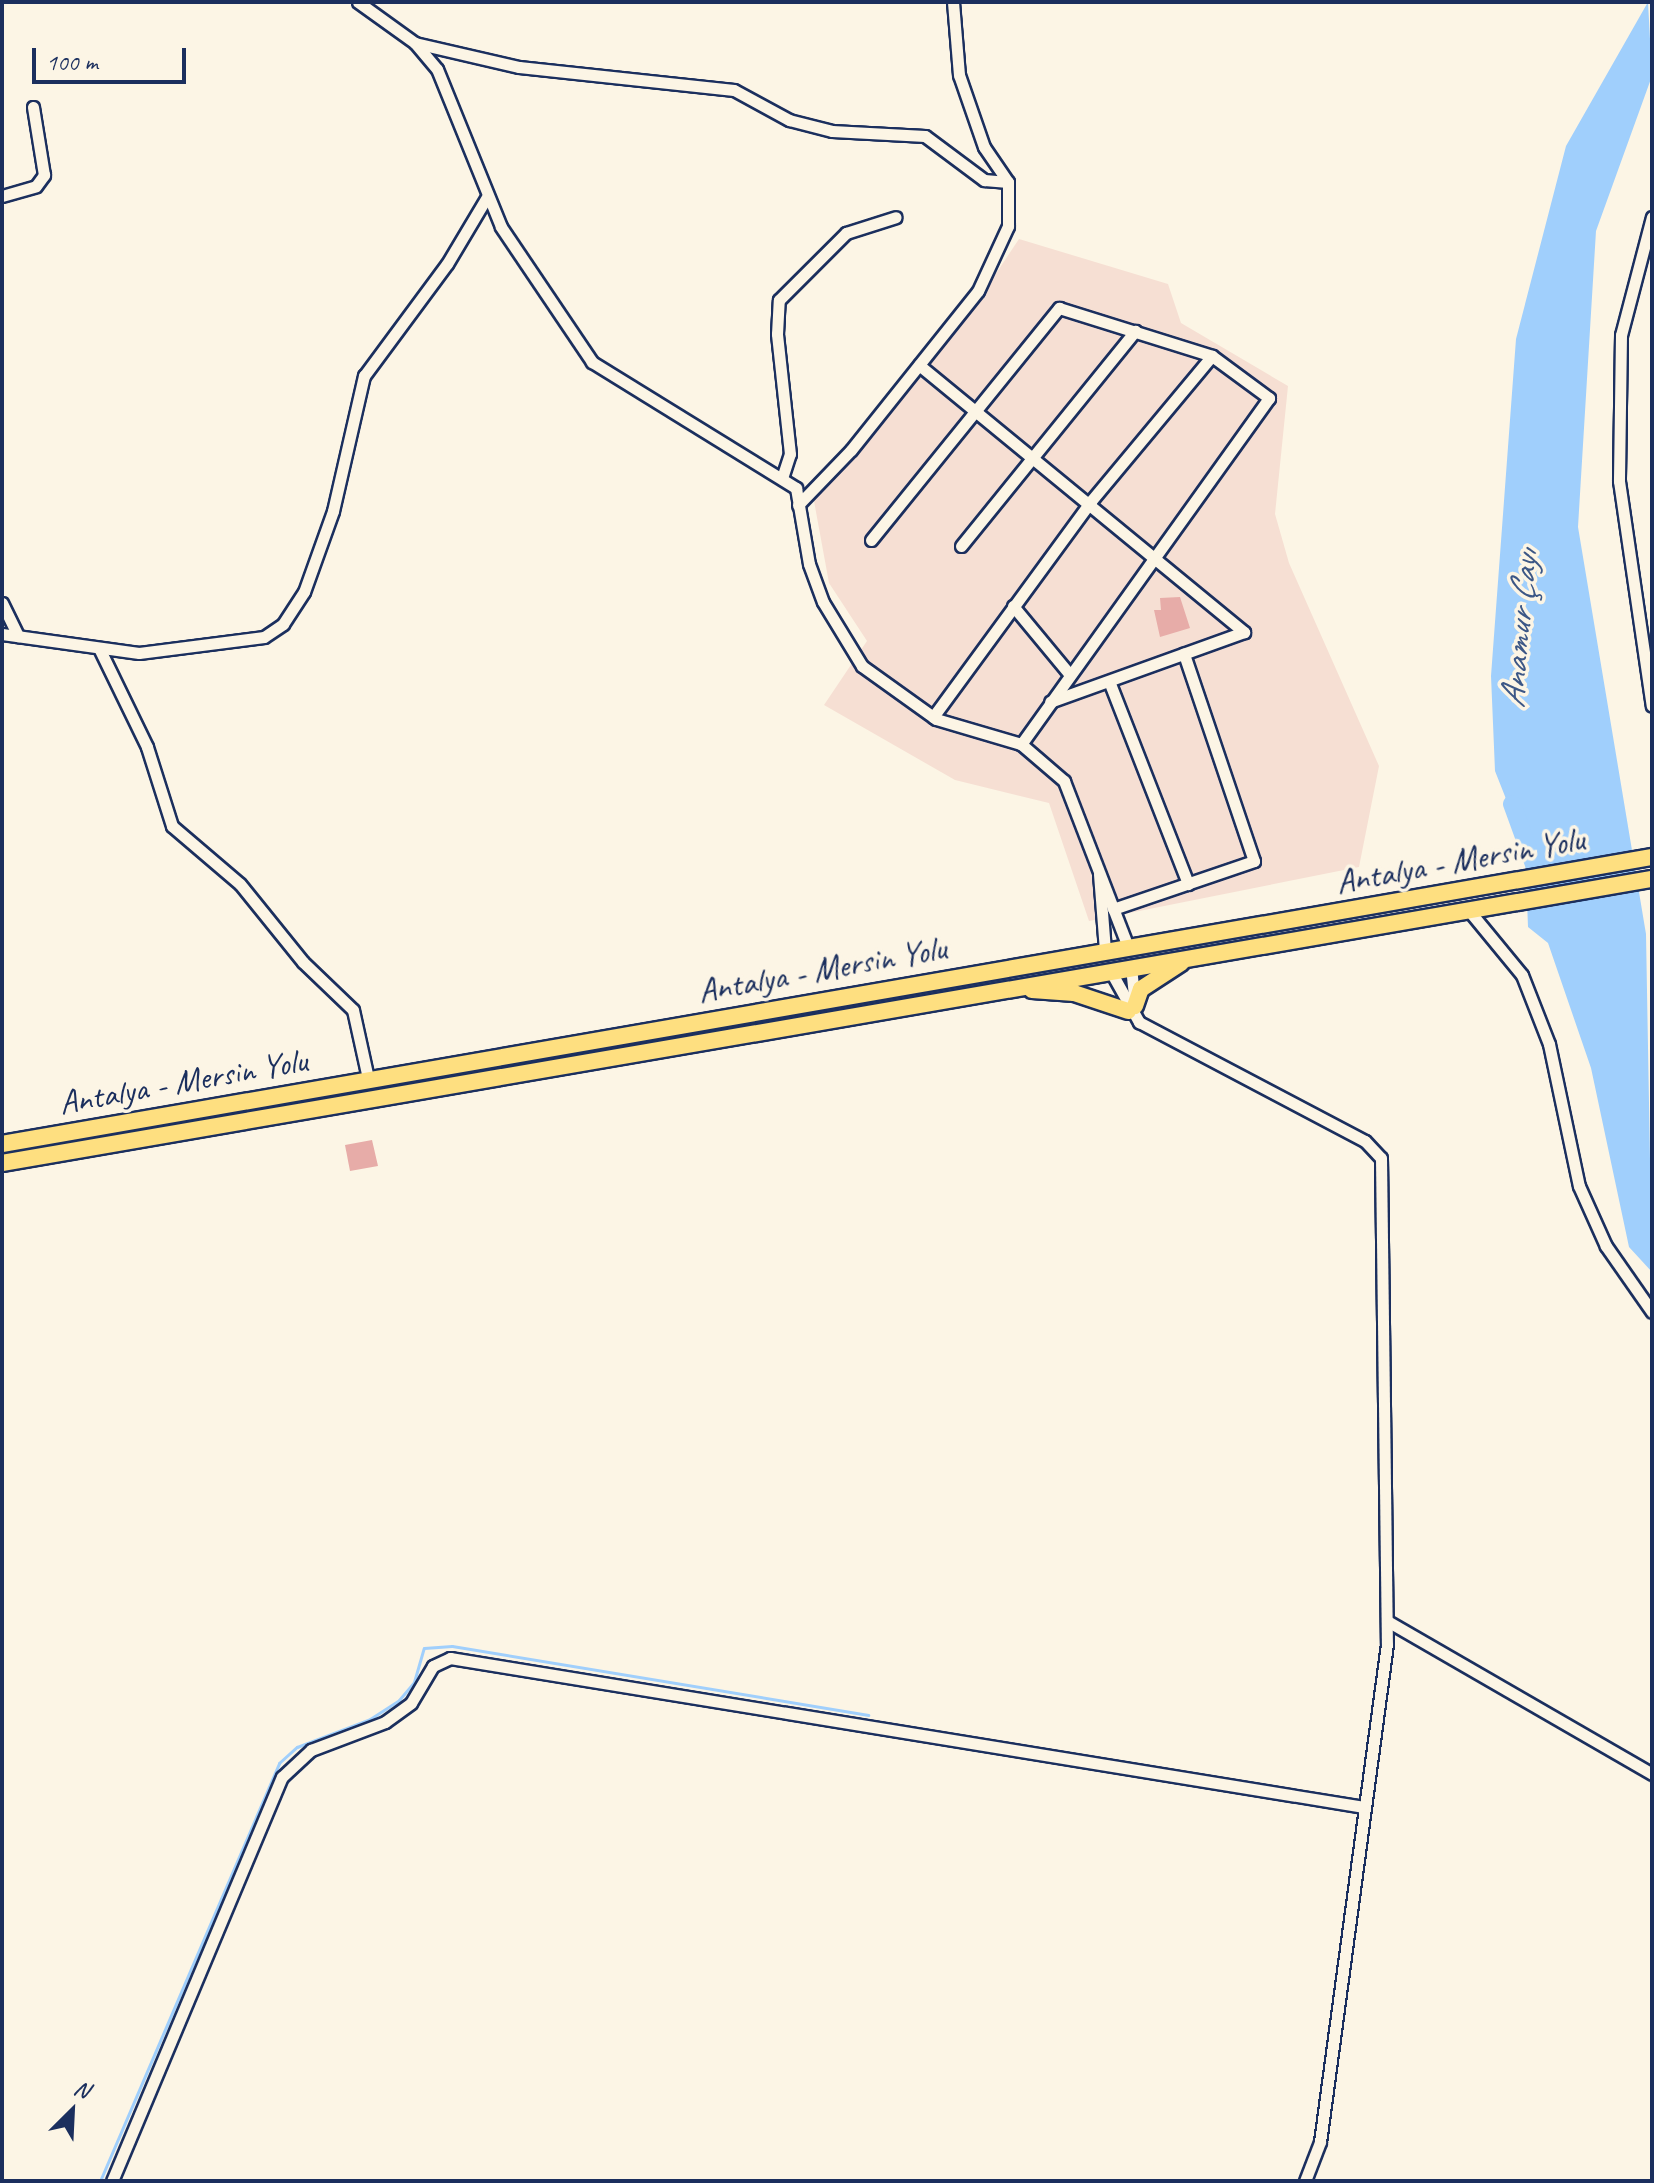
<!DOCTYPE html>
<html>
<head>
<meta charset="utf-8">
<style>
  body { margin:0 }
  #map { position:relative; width:1654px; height:2183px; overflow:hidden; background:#fcf5e5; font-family:Caveat,sans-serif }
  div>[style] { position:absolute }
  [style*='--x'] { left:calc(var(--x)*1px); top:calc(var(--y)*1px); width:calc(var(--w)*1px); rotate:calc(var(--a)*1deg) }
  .built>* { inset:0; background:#f6dfd3 }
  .water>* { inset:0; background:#a0cffc }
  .stream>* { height:3px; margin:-1.5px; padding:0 1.5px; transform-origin:1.5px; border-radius:1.5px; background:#a0cffc }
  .river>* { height:18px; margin:-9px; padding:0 9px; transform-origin:9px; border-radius:9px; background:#a0cffc }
  .building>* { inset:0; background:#e7aca8 }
  .roads { filter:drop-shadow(2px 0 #1b2f5e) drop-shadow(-2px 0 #1b2f5e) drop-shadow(0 2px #1b2f5e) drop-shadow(0 -2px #1b2f5e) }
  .minor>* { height:11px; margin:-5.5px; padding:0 5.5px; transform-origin:5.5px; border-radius:5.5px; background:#fcf5e5 }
  .highway>* { height:16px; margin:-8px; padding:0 8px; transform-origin:8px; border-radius:8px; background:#fedf80 }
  span { translate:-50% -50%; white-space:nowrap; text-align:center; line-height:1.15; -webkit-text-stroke:7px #fcf5e5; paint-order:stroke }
  .street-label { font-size:34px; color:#1b2f5e }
  .water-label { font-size:36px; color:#3c5786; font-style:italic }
  .frame { position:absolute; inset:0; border:4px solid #1b2f5e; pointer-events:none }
  .north { position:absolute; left:32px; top:2071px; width:80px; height:80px; -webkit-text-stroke:6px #fcf5e5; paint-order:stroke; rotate:24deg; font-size:22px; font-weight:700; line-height:32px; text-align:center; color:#1b2f5e }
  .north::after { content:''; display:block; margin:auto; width:28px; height:36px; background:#1b2f5e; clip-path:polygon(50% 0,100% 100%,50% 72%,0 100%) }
  .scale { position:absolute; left:32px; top:48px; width:154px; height:36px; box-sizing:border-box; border:4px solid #1b2f5e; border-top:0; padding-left:10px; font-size:24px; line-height:28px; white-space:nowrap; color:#1b2f5e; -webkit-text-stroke:6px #fcf5e5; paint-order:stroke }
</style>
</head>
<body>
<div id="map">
  <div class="built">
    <i style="clip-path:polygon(1019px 239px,1168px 284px,1181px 323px,1288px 386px,1275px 514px,1289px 563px,1379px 766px,1359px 867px,1089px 921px,1049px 803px,955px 780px,824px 705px,867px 641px,829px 583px,814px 501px,973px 308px)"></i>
  </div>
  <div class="water">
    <i style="clip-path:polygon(1648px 2px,1652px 76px,1596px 231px,1578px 527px,1646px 934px,1652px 1272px,1629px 1247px,1591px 1068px,1548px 943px,1528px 927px,1525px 847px,1495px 771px,1491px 676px,1516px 339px,1566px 146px)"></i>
  </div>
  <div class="stream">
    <i style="--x:100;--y:2181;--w:455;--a:-66.8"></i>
    <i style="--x:279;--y:1763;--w:24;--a:-42"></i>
    <i style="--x:297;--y:1747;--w:78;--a:-21"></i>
    <i style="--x:370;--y:1719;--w:35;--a:-33"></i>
    <i style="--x:399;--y:1700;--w:23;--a:-50"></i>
    <i style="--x:414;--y:1682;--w:35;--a:-74"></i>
    <i style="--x:424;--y:1648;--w:28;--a:-4"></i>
    <i style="--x:452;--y:1646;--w:422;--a:9.4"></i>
  </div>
  <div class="river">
    <i style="--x:1512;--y:804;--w:70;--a:70"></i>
  </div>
  <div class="building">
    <i style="clip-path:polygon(1180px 597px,1190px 628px,1160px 637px,1154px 610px,1161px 610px,1160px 598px)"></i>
    <i style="clip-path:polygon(372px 1140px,378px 1166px,350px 1171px,345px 1145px)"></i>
  </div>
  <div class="roads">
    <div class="minor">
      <i style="--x:358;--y:2;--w:70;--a:35.7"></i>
      <i style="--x:415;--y:43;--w:34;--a:50"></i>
      <i style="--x:437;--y:69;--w:170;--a:67.9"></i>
      <i style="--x:501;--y:227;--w:163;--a:56"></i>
      <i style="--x:592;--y:362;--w:240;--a:31.7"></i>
      <i style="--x:796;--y:488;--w:77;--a:80.3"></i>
      <i style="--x:809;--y:564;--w:40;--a:69.8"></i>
      <i style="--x:823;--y:602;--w:75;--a:58.6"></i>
      <i style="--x:862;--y:666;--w:91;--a:35.6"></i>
      <i style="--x:936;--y:719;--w:89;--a:16.4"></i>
      <i style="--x:1021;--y:744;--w:57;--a:40.7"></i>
      <i style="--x:1064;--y:781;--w:178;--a:68.9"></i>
      <i style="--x:415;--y:43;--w:107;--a:13"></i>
      <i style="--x:519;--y:67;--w:216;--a:6.1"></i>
      <i style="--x:734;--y:90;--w:63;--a:28.6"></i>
      <i style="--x:789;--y:120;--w:44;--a:14.3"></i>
      <i style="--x:832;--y:131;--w:93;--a:3.1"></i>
      <i style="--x:925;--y:136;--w:74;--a:36.7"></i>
      <i style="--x:984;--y:180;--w:24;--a:5"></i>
      <i style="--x:2;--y:196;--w:35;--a:-16"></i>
      <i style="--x:36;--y:186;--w:14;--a:-54"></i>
      <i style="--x:44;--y:175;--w:69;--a:-99.2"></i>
      <i style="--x:1652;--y:217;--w:122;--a:104.7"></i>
      <i style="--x:1621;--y:335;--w:146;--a:90.8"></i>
      <i style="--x:1619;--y:481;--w:227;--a:81.7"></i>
      <i style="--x:919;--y:365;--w:421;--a:39.4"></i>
      <i style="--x:1244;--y:632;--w:206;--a:160.2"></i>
      <i style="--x:783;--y:475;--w:22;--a:-72"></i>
      <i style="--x:790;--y:454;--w:121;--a:-96.2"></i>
      <i style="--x:777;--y:334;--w:34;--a:-87"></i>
      <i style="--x:779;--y:300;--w:95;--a:-45"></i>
      <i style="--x:846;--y:233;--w:52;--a:-17.7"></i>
      <i style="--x:798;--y:505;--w:76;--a:-46.1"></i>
      <i style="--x:851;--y:450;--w:203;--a:-51.4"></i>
      <i style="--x:978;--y:291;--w:72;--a:-65.2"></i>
      <i style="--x:1008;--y:226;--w:44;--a:-90"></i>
      <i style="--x:1008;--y:182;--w:42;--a:-124.4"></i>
      <i style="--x:984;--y:147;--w:76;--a:-109.1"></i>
      <i style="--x:959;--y:75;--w:73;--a:-94.7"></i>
      <i style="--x:871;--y:540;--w:299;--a:-51"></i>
      <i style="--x:1059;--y:308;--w:160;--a:17.4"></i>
      <i style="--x:1212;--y:356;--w:71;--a:36.4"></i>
      <i style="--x:1269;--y:398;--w:426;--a:125.6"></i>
      <i style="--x:961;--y:546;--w:277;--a:-51"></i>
      <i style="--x:2;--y:603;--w:37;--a:64"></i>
      <i style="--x:1013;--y:606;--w:89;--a:50.4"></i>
      <i style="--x:2;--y:634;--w:138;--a:7.9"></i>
      <i style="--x:139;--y:653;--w:126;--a:-7.3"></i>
      <i style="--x:264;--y:637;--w:23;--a:-34"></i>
      <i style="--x:283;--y:624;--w:38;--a:-57"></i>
      <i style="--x:304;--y:592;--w:86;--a:-70.3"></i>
      <i style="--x:333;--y:511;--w:139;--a:-77.1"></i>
      <i style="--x:364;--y:376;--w:139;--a:-53.5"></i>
      <i style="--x:447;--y:264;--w:78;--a:-59.2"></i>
      <i style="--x:100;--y:650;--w:108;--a:64.1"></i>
      <i style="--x:147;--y:747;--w:83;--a:72.4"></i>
      <i style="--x:172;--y:826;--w:89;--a:40.5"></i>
      <i style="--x:240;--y:884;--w:100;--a:51.1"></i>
      <i style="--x:303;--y:962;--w:69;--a:43.8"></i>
      <i style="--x:353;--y:1010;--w:70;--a:77.6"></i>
      <i style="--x:1109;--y:681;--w:218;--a:68.7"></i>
      <i style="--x:933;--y:717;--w:268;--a:-53.8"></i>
      <i style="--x:1091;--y:501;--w:189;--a:-50.2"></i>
      <i style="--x:1099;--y:874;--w:77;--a:85.5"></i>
      <i style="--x:1113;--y:909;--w:149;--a:-18.8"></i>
      <i style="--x:1254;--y:861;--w:219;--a:-108.7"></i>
      <i style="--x:1471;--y:913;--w:80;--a:50.6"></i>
      <i style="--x:1522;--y:975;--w:74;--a:68.6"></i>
      <i style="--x:1549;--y:1044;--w:145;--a:78.1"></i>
      <i style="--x:1579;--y:1186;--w:66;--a:65.8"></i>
      <i style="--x:1606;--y:1246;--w:80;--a:55.1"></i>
      <i style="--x:1131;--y:967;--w:39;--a:84"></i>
      <i style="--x:1110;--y:970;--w:60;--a:60.9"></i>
      <i style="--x:1139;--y:1022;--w:255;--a:27.8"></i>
      <i style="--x:1365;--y:1141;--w:23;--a:47"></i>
      <i style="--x:1381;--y:1158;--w:486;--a:89.3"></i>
      <i style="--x:1387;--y:1644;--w:502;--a:97.66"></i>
      <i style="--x:1320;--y:2142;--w:42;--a:111"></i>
      <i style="--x:1389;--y:1622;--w:304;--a:30"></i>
      <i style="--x:112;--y:2181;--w:438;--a:-67.2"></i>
      <i style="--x:282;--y:1777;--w:40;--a:-43"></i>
      <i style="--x:311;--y:1750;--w:79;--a:-20.7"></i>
      <i style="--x:385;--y:1722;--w:32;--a:-36"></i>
      <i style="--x:411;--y:1703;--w:43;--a:-59.3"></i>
      <i style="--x:433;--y:1666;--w:19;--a:-25"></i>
      <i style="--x:450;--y:1658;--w:926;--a:9.26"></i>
    </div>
    <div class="highway">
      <i style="--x:1032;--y:990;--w:42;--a:4.1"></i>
      <i style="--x:1074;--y:993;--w:57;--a:18.4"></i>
      <i style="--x:1135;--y:1006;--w:18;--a:-71"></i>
      <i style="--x:1141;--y:989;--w:48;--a:-33"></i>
      <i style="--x:2;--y:1144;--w:1675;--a:-9.87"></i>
      <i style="--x:2;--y:1163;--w:1674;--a:-9.77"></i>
    </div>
  </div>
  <div class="street-label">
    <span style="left:1460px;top:860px;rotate:-10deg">Antalya - Mersin Yolu</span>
    <span style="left:822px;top:969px;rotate:-10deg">Antalya - Mersin Yolu</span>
    <span style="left:183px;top:1081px;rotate:-10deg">Antalya - Mersin Yolu</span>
  </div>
  <div class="water-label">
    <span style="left:1519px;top:629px;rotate:-85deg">Anamur Çayı</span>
  </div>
  <div class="frame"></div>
  <div class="north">N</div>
  <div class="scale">100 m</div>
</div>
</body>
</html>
